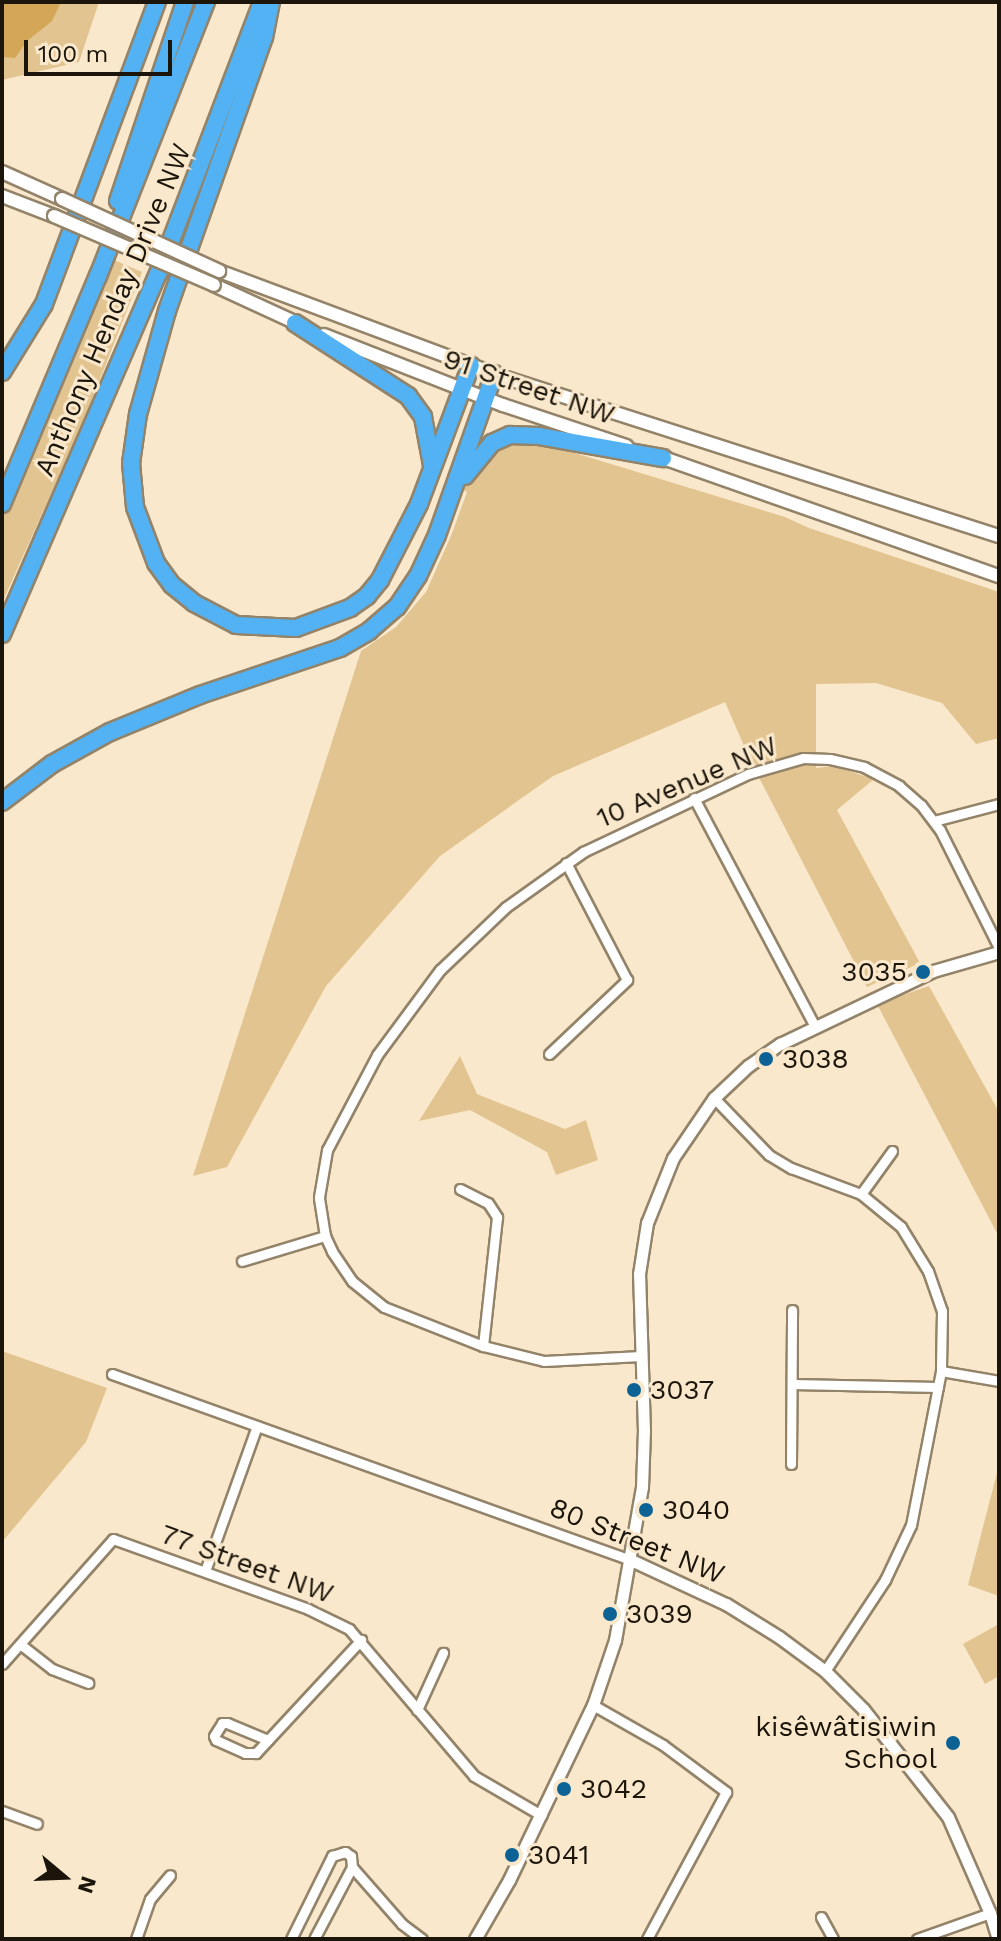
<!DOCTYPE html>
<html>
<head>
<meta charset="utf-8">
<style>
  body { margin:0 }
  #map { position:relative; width:1001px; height:1941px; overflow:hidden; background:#f9e8cb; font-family:"Work Sans",sans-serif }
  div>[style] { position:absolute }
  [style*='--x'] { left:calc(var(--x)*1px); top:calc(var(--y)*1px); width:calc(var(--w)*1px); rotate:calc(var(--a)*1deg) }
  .green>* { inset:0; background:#e2c491 }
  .water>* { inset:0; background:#d3a757 }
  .roads { filter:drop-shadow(2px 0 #938369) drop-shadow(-2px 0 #938369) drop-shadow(0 2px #938369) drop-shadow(0 -2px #938369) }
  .minor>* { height:9px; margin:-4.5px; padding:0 4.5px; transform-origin:4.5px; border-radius:4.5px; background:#fff }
  .tertiary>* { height:11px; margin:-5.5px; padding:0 5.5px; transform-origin:5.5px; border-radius:5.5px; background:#fff }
  .secondary>* { height:12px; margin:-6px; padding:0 6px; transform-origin:6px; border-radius:6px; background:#fff }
  .motorway>* { height:16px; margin:-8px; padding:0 8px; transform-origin:8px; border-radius:8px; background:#52b2f3 }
  .bridges { filter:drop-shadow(2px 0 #938369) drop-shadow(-2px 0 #938369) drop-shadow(0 2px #938369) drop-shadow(0 -2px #938369) }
  .secondary-bridge>* { height:12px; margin:-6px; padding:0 6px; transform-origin:6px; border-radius:6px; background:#fff }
  .dots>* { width:22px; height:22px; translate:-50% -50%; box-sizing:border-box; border:4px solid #f9e8cb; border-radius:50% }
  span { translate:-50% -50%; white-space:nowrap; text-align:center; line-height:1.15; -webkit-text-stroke:6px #f9e8cb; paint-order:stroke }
  .street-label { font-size:28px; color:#1b150b }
  .poi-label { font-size:28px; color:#1b150b }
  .right { translate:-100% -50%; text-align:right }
  .left { translate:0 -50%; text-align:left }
  .frame { position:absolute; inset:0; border:4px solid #1b150b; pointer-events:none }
  .north { position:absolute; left:24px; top:1837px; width:80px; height:80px; -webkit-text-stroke:6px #f9e8cb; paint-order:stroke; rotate:109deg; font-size:22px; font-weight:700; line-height:32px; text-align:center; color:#1b150b }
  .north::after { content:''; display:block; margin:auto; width:28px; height:36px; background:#1b150b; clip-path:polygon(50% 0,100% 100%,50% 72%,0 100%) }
  .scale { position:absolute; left:24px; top:40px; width:148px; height:36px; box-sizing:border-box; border:4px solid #1b150b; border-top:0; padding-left:10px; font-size:24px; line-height:28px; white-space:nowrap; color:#1b150b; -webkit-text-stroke:6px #f9e8cb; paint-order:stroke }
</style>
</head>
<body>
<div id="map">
  <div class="green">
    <i style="clip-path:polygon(2px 2px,99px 2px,79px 62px,2px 80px)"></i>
    <i style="clip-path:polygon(114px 260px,142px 272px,84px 420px,2px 603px,2px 520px)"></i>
    <i style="clip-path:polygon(519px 442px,552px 446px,785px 517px,809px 528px,999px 592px,999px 738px,976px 744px,942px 703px,876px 683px,816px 684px,816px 768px,833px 766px,874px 779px,837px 810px,920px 963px,867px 987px,751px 762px,725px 702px,553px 776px,440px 856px,326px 986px,227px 1167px,193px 1176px,361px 651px,396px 627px,426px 592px,451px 536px,467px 492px,463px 490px,472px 472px,494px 450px)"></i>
    <i style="clip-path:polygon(929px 986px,999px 1112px,999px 1237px,877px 1004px)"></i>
    <i style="clip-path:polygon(460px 1056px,477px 1094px,565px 1129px,586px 1120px,598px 1160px,556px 1175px,547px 1152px,470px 1110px,419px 1121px)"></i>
    <i style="clip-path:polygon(2px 1351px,107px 1388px,86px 1442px,2px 1542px)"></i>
    <i style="clip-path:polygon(999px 1465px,999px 1596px,968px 1585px)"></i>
    <i style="clip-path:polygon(999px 1624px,999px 1676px,985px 1684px,963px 1644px)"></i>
  </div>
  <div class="water">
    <i style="clip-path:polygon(2px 2px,61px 2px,52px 21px,27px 41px,15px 58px,2px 57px)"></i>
  </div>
  <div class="roads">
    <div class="minor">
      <i style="--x:694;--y:798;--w:257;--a:62.1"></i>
      <i style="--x:934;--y:821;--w:67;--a:-14.7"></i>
      <i style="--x:549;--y:1054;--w:108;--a:-43.5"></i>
      <i style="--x:627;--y:980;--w:132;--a:-117.5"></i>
      <i style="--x:714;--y:1098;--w:79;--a:46"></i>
      <i style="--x:769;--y:1155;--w:26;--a:31"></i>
      <i style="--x:791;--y:1168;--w:75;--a:20.4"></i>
      <i style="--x:861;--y:1194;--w:52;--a:39.5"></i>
      <i style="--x:901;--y:1227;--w:52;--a:58.5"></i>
      <i style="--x:928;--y:1271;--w:42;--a:70.7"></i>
      <i style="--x:942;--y:1311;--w:60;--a:91"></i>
      <i style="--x:941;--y:1371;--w:157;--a:101"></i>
      <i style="--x:911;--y:1525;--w:61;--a:115.3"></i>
      <i style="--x:885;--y:1580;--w:109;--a:123.4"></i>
      <i style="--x:460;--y:1189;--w:31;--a:27"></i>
      <i style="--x:488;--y:1203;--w:17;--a:57"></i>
      <i style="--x:497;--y:1217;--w:130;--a:96.2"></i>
      <i style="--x:861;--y:1194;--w:53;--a:-54.2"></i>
      <i style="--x:242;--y:1261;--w:87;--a:-16.8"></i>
      <i style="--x:641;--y:1356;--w:97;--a:177"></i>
      <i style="--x:544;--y:1361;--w:63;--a:-166.2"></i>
      <i style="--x:483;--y:1346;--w:106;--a:-158.5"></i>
      <i style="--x:384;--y:1307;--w:41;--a:-140.9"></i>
      <i style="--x:352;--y:1281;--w:36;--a:-124"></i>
      <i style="--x:332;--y:1251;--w:17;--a:-115"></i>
      <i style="--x:325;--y:1236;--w:39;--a:-99"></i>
      <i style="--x:319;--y:1197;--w:48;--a:-80.3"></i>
      <i style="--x:327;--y:1150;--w:107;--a:-62.2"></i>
      <i style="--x:377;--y:1055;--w:106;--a:-53.5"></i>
      <i style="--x:440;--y:970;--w:91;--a:-43.7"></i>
      <i style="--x:506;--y:907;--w:95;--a:-35.5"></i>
      <i style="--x:583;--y:852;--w:183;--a:-25.3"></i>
      <i style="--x:748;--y:774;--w:57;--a:-16.2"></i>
      <i style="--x:803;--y:758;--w:27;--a:2"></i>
      <i style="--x:830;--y:759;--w:35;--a:13"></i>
      <i style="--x:864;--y:767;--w:40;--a:28"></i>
      <i style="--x:899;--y:786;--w:29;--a:41"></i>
      <i style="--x:921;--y:805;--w:31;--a:53"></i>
      <i style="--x:940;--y:830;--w:132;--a:63.4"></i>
      <i style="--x:941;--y:1371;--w:59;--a:9.8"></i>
      <i style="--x:112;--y:1374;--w:551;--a:19.72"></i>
      <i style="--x:792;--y:1384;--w:146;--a:1.2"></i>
      <i style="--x:791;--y:1464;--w:154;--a:-89.6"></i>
      <i style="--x:205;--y:1571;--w:154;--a:-70.3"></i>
      <i style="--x:20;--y:1644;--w:41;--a:38"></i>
      <i style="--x:52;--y:1669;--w:39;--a:21"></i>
      <i style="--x:2;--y:1664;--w:167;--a:-48.4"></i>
      <i style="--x:113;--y:1539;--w:207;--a:19.7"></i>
      <i style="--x:308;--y:1609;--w:46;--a:26"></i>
      <i style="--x:349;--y:1629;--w:193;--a:49.6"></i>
      <i style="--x:474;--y:1776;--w:78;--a:30.2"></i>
      <i style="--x:593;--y:1705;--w:81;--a:29.7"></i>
      <i style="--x:663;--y:1745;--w:79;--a:36.7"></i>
      <i style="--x:726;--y:1792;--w:167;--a:118.3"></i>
      <i style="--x:417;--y:1710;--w:63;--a:-65.5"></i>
      <i style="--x:222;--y:1723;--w:5;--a:0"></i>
      <i style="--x:227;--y:1723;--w:44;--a:22.5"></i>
      <i style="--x:268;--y:1740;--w:18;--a:133"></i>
      <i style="--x:256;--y:1753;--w:11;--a:180"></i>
      <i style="--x:245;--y:1753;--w:32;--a:-156"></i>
      <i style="--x:216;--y:1740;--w:4;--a:-117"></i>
      <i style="--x:214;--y:1736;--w:15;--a:-58"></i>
      <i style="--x:268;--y:1740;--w:137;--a:-47.1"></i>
      <i style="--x:2;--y:1811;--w:37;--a:20"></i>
      <i style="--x:352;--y:1867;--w:76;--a:48.7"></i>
      <i style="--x:402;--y:1924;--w:25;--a:37"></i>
      <i style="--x:821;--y:1917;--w:25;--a:61"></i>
      <i style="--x:136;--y:1939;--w:42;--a:-70.7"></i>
      <i style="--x:150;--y:1899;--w:31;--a:-50"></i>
      <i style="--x:291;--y:1939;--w:93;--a:-63.7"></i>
      <i style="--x:332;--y:1856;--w:14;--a:-17"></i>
      <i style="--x:345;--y:1852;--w:7;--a:34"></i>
      <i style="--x:351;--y:1856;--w:11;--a:85"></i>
      <i style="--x:352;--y:1867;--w:81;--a:117.8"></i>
      <i style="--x:917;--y:1939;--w:77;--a:-19.6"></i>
    </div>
    <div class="tertiary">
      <i style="--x:631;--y:1560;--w:105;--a:24.9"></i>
      <i style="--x:726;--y:1604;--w:62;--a:31.9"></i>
      <i style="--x:779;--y:1637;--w:57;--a:36.5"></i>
      <i style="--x:825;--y:1671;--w:54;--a:45"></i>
      <i style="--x:863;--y:1709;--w:137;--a:51.8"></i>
      <i style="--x:948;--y:1817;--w:105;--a:66.4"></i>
      <i style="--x:990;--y:1913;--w:27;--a:73"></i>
      <i style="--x:475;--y:1939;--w:68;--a:-60"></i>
      <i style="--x:509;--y:1880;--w:194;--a:-64.4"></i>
      <i style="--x:593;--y:1705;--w:69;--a:-71.3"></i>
      <i style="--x:615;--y:1640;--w:155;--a:-80"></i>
      <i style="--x:642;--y:1487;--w:56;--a:-88"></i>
      <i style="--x:644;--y:1431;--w:157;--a:-91.8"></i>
      <i style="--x:639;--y:1274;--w:52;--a:-81.1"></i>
      <i style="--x:647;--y:1223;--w:70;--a:-68.2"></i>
      <i style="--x:673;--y:1158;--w:73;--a:-55.7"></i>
      <i style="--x:714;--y:1098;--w:47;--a:-43.3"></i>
      <i style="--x:748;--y:1066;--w:39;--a:-35"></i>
      <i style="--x:780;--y:1044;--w:170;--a:-25.5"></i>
      <i style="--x:933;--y:971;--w:69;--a:-16.1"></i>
    </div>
    <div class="secondary">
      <i style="--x:2;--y:172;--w:66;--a:24.2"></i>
      <i style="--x:2;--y:196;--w:56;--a:21"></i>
      <i style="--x:219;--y:271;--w:294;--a:20.5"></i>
      <i style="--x:494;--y:374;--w:530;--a:17.79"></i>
      <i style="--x:214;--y:285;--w:98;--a:24.7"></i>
      <i style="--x:324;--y:335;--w:192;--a:21.4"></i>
      <i style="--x:503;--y:405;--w:130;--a:18.4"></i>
      <i style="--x:655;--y:455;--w:365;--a:19.4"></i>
    </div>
    <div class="motorway">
      <i style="--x:271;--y:2;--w:36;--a:101"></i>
      <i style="--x:264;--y:37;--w:291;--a:109.5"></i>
      <i style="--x:167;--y:311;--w:107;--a:105.7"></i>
      <i style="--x:138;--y:414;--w:49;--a:98.1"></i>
      <i style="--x:131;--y:463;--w:44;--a:84.8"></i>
      <i style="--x:135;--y:507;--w:60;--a:69.4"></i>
      <i style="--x:156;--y:563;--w:27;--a:54"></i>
      <i style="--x:172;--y:585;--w:28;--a:39"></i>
      <i style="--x:194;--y:603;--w:47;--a:27.6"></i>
      <i style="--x:236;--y:625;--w:60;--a:2.9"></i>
      <i style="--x:296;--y:628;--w:58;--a:-20.3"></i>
      <i style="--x:350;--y:608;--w:21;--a:-35"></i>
      <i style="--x:367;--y:596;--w:21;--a:-51"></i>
      <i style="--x:380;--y:580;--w:85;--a:-62.8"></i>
      <i style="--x:419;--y:504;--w:148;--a:-69.5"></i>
      <i style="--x:118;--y:201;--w:210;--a:-71.4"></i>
      <i style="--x:295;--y:323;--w:135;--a:32.9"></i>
      <i style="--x:408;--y:396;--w:26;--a:54"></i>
      <i style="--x:423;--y:417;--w:49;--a:79.4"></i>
      <i style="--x:2;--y:372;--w:80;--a:-58.3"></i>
      <i style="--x:44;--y:304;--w:322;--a:-69.5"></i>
      <i style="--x:465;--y:476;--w:43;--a:-50.7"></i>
      <i style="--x:492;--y:443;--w:20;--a:-24"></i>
      <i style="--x:510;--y:435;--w:29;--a:2"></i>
      <i style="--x:539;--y:436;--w:126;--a:10.1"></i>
      <i style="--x:2;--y:504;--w:247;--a:-67.2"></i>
      <i style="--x:98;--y:276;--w:295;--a:-68.5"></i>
      <i style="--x:2;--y:634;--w:395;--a:-66.6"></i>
      <i style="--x:159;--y:272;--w:289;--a:-69.1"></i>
      <i style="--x:2;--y:802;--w:63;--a:-37.2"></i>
      <i style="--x:52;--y:764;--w:66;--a:-28.9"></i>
      <i style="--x:110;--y:732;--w:97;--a:-22.3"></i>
      <i style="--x:200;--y:695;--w:148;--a:-18.6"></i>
      <i style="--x:340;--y:648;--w:34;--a:-30"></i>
      <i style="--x:369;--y:631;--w:37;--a:-41"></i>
      <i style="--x:397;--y:607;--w:37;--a:-56"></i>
      <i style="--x:418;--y:576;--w:45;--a:-65.1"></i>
      <i style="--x:437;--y:535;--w:171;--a:-70.5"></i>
    </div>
  </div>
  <div class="bridges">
    <div class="secondary-bridge">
      <i style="--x:62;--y:199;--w:173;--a:24.6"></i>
      <i style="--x:54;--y:216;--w:174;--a:23.3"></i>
    </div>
  </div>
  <div class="dots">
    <i style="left:923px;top:972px;background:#0c6294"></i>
    <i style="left:766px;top:1059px;background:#0c6294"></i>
    <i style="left:634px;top:1390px;background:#0c6294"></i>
    <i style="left:646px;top:1510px;background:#0c6294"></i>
    <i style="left:610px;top:1614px;background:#0c6294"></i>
    <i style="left:953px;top:1743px;background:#0c6294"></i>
    <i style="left:564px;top:1789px;background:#0c6294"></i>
    <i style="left:512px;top:1855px;background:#0c6294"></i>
  </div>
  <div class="street-label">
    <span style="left:113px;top:310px;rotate:-67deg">Anthony Henday Drive NW</span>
    <span style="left:529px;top:387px;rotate:19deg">91 Street NW</span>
    <span style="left:687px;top:782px;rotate:-23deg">10 Avenue NW</span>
    <span style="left:637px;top:1541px;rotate:22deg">80 Street NW</span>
    <span style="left:247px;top:1564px;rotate:20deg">77 Street NW</span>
  </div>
  <div class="poi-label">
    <span class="right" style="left:907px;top:972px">3035</span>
    <span class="left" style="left:782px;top:1059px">3038</span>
    <span class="left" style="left:650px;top:1390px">3037</span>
    <span class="left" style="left:662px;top:1510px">3040</span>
    <span class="left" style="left:626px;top:1614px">3039</span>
    <span class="right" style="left:937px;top:1743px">kisêwâtisiwin<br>School</span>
    <span class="left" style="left:580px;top:1789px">3042</span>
    <span class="left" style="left:528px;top:1855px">3041</span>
  </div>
  <div class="frame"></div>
  <div class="north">N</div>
  <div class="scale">100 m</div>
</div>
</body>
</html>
